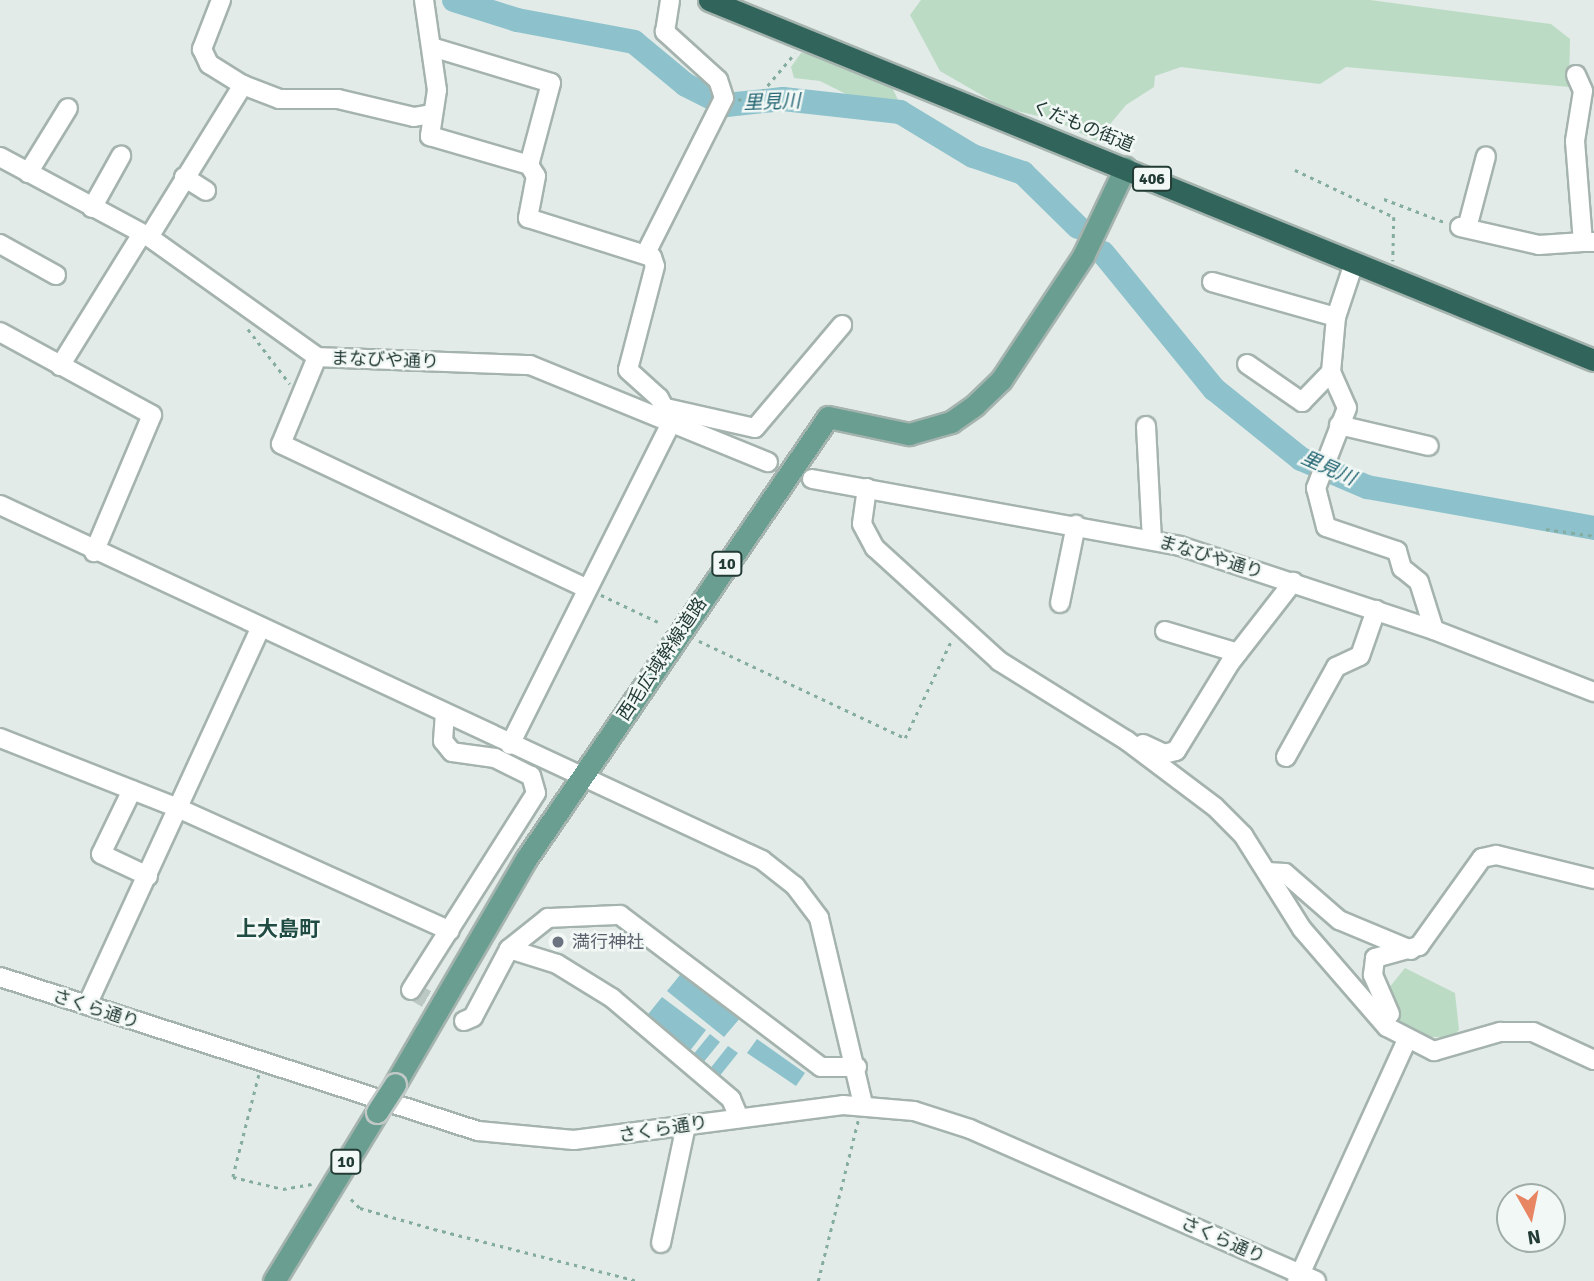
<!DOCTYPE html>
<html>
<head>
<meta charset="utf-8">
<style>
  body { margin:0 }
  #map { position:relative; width:1594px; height:1281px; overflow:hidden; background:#e2ebe7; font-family:Signika,"Noto Sans JP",sans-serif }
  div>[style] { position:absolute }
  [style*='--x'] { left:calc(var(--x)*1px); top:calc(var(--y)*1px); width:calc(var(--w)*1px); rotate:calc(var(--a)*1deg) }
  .green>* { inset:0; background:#bcdbc5 }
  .water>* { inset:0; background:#8dc2cc }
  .river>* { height:24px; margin:-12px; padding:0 12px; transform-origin:12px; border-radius:12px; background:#8dc2cc }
  .minor-tunnel>* { height:18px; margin-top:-9px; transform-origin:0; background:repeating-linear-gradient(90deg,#bcc8c3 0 18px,transparent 0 27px) }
  .path>* { height:2.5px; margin-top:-1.25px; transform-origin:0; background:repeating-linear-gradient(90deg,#84aca0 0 3.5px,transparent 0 8.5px) }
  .roads { filter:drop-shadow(2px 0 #a5b3ae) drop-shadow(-2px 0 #a5b3ae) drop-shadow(0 2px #a5b3ae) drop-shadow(0 -2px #a5b3ae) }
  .minor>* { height:18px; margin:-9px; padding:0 9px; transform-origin:9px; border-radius:9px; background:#fff }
  .major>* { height:21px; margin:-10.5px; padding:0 10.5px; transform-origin:10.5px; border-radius:10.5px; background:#699e91 }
  .highway>* { height:21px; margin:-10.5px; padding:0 10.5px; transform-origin:10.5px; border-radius:10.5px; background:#31655b }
  .bridges { filter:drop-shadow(2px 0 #c1c8c6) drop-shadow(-2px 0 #c1c8c6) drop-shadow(0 2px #c1c8c6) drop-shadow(0 -2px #c1c8c6) }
  .major-bridge>* { height:21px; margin:-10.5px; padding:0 10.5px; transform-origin:10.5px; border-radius:10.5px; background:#699e91 }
  .dots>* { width:19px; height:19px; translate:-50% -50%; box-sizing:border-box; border:4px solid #f2f8f5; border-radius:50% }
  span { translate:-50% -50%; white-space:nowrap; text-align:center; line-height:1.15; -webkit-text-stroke:5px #f2f8f5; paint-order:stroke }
  .shield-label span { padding:2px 5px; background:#f2f8f5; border:2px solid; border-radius:5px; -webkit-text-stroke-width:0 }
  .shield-label { font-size:16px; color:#233b35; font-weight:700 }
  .street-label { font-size:18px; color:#233b35 }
  .worship-label { font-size:18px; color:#5b616d }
  .left { translate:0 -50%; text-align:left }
  .water-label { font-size:19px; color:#216472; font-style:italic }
  .quarter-label { font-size:21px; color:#204b42; font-weight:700 }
  .north { position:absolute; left:1496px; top:1183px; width:70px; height:70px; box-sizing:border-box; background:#f2f8f5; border:2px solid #9faca8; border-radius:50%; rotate:171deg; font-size:19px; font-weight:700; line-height:28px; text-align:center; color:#233b35 }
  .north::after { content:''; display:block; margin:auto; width:24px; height:32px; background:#e88562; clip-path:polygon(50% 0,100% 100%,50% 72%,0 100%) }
</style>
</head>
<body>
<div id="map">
  <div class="green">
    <i style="clip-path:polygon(921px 0,1370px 0,1551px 24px,1570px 39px,1569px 87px,1346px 67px,1320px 84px,1181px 67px,1155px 76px,1154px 87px,1126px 105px,1096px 141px,1055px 120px,1004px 108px,940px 71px,910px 15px)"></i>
    <i style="clip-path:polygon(801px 53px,818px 54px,892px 87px,898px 100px,894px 107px,862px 102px,820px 81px,794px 78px,791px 67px)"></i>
    <i style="clip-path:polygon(1405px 968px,1455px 993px,1459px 1030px,1452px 1037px,1422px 1037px,1397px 1022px,1388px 989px)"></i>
  </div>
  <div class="water">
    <i style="clip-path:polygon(684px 970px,741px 1017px,724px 1037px,667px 991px)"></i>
    <i style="clip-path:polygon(662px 997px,706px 1030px,689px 1052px,645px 1018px)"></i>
    <i style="clip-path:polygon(710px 1034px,720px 1042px,702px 1064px,692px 1056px)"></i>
    <i style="clip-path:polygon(757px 1039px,805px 1073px,796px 1086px,747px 1053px)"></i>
    <i style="clip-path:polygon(728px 1046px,738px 1053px,718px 1078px,709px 1070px)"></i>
  </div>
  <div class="river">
    <i style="--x:454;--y:0;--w:66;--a:17.6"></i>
    <i style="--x:517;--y:20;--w:119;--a:10.6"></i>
    <i style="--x:634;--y:42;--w:67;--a:39.6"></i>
    <i style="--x:686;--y:85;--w:45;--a:26.6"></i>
    <i style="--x:726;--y:105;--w:57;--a:-6"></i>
    <i style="--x:783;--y:99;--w:118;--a:6.3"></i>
    <i style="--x:900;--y:112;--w:85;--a:31.1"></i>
    <i style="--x:973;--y:156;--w:53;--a:18.8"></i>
    <i style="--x:1023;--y:173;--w:77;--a:44.5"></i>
    <i style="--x:1103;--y:253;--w:176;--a:50.8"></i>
    <i style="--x:1214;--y:389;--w:112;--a:38.8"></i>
    <i style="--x:1301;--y:459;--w:72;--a:23"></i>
    <i style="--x:1367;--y:487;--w:231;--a:10.2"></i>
  </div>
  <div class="minor-tunnel">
    <i style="--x:411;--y:990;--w:61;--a:30.3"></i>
  </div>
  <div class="path">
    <i style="--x:738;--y:100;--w:25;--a:-18"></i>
    <i style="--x:762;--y:92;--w:51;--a:-49.8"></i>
    <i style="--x:1295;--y:170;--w:110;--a:25.4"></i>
    <i style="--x:1394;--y:217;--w:44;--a:91.3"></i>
    <i style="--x:1384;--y:199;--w:67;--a:20.9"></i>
    <i style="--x:248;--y:329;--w:69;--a:52.6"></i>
    <i style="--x:1546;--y:529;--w:49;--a:8.3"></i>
    <i style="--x:601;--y:595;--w:63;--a:25.3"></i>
    <i style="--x:699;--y:641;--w:228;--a:25.2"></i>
    <i style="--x:905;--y:738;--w:110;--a:-64.6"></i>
    <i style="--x:259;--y:1075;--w:105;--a:104.3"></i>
    <i style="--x:233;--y:1177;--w:51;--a:13.5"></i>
    <i style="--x:283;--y:1189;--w:29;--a:-10"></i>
    <i style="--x:351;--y:1199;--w:13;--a:45"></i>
    <i style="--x:360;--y:1208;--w:77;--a:15.8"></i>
    <i style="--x:434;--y:1229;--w:211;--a:14.3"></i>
    <i style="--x:818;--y:1281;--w:165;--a:-76"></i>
  </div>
  <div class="roads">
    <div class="minor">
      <i style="--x:221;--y:0;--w:53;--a:111.2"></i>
      <i style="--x:202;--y:49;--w:17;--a:65"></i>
      <i style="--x:209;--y:64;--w:40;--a:32"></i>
      <i style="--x:243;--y:85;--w:39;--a:21"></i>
      <i style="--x:279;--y:99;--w:59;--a:0"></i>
      <i style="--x:338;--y:99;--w:78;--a:13.3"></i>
      <i style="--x:414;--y:117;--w:17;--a:-10"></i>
      <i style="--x:424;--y:0;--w:91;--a:81.8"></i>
      <i style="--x:437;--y:90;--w:47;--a:98.7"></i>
      <i style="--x:430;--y:136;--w:103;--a:16.3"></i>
      <i style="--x:435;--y:48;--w:121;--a:16.8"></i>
      <i style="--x:551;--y:83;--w:85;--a:105"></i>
      <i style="--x:529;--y:165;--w:13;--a:58"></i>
      <i style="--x:536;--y:176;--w:43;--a:100.8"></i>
      <i style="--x:528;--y:218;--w:130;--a:17.5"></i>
      <i style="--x:652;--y:257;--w:9;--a:72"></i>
      <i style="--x:655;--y:266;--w:107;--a:104.6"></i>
      <i style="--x:628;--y:370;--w:42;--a:42.1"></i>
      <i style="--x:659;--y:398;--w:26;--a:61"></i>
      <i style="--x:672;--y:421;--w:362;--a:116.6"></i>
      <i style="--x:1576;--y:75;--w:17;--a:66"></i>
      <i style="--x:1583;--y:91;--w:51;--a:99.1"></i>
      <i style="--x:1575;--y:141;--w:101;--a:85.5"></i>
      <i style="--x:1583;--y:242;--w:11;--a:0"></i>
      <i style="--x:0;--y:157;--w:169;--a:28.2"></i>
      <i style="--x:149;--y:237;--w:206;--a:35.5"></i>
      <i style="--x:317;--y:357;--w:213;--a:2.2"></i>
      <i style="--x:530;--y:365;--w:257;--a:22.2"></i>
      <i style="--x:28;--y:173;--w:76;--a:-58.4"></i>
      <i style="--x:184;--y:177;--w:26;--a:32"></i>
      <i style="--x:92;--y:208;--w:60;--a:-60.9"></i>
      <i style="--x:1460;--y:227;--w:81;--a:12.8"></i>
      <i style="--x:1539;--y:245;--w:44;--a:-3.9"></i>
      <i style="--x:1467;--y:228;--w:74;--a:-75.2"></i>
      <i style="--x:149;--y:237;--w:179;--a:-58.3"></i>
      <i style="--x:0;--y:244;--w:64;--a:29"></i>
      <i style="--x:647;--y:251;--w:171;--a:-63.3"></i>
      <i style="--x:724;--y:98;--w:19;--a:-108"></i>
      <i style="--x:718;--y:80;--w:72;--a:-137.8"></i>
      <i style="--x:665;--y:32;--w:32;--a:-81"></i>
      <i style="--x:1354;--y:263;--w:57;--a:108.4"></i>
      <i style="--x:1336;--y:317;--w:55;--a:95.2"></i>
      <i style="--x:1331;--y:372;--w:39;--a:66"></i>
      <i style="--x:1347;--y:408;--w:86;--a:111.2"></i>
      <i style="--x:1316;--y:488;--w:40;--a:75.6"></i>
      <i style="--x:1326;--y:527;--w:75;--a:18.7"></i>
      <i style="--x:1397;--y:551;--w:18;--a:74"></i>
      <i style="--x:1402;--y:568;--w:22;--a:39"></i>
      <i style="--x:1419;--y:582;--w:50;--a:72.6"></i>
      <i style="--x:1212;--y:282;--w:129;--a:15.8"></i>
      <i style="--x:0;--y:332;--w:173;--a:28.6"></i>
      <i style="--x:152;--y:415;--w:149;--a:112.9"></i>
      <i style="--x:317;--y:357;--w:94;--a:112.5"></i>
      <i style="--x:281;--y:444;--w:335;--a:25.3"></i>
      <i style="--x:1247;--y:364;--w:67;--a:34.6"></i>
      <i style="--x:1302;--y:402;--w:42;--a:-46"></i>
      <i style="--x:60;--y:366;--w:155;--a:-58.2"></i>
      <i style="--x:666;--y:408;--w:91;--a:12.7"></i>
      <i style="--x:755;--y:428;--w:135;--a:-49.8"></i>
      <i style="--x:1339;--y:425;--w:92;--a:13.1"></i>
      <i style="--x:1146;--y:426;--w:113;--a:87"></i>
      <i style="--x:812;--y:479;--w:374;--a:10.3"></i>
      <i style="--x:1180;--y:546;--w:268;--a:18.3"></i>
      <i style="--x:1434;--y:630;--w:172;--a:21.2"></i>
      <i style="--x:867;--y:488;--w:36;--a:98"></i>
      <i style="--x:862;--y:524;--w:27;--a:62"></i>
      <i style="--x:875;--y:548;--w:168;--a:42.3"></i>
      <i style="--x:999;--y:661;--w:150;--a:31.9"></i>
      <i style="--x:1126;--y:740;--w:111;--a:37"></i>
      <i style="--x:1215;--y:807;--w:40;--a:45"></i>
      <i style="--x:1243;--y:835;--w:111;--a:57.9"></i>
      <i style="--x:1302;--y:929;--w:130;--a:49.1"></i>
      <i style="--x:1387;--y:1027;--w:53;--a:27.1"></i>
      <i style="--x:1434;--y:1051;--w:69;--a:-16.1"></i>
      <i style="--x:1500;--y:1032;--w:33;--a:0"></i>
      <i style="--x:1533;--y:1032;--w:67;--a:24.7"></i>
      <i style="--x:0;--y:505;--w:841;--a:24.98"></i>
      <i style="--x:762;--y:860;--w:42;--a:38.2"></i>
      <i style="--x:795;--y:886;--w:40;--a:53"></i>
      <i style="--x:819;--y:918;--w:191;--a:76.7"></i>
      <i style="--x:1060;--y:603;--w:80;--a:-78.4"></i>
      <i style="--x:1165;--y:631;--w:76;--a:16.8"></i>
      <i style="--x:0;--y:738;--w:193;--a:21.5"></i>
      <i style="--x:180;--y:809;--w:296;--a:24.3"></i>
      <i style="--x:1143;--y:744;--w:23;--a:25"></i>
      <i style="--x:1164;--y:754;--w:12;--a:-14"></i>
      <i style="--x:1176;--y:751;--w:103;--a:-58.5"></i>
      <i style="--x:1230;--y:663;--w:103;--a:-52.1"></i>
      <i style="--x:1286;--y:757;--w:103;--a:-60.9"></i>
      <i style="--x:1336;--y:667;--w:26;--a:-25"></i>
      <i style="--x:1360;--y:656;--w:49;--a:-70.8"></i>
      <i style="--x:132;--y:790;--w:71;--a:115.8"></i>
      <i style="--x:101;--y:854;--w:52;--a:25.1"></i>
      <i style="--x:1267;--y:872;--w:18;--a:3"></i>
      <i style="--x:1285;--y:873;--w:72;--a:41"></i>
      <i style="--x:1339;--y:920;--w:78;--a:22.6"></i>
      <i style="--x:509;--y:949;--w:50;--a:17.4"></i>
      <i style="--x:557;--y:964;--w:65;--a:31.7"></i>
      <i style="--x:612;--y:998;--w:156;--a:40.3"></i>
      <i style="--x:731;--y:1099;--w:21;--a:67"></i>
      <i style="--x:0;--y:977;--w:502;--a:17.86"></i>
      <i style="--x:478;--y:1131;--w:96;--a:5.4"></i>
      <i style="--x:574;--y:1140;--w:271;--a:-7.4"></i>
      <i style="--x:843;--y:1105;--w:71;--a:4.8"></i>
      <i style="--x:914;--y:1111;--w:59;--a:17.8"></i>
      <i style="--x:970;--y:1129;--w:378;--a:23.7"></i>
      <i style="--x:411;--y:990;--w:233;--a:-57.6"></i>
      <i style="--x:536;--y:793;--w:18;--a:-106"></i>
      <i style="--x:531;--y:776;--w:40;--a:-153.4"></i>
      <i style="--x:495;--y:758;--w:43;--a:-172.1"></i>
      <i style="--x:452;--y:752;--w:14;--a:-129"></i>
      <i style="--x:443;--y:741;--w:28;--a:-86"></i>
      <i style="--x:87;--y:1005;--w:412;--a:-65.3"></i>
      <i style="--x:1390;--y:1014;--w:43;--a:-113.6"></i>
      <i style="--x:1373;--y:975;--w:17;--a:-83"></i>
      <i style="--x:1375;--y:958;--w:46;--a:-15.3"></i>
      <i style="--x:1419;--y:946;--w:108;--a:-54.4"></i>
      <i style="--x:1482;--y:858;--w:14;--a:-12"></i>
      <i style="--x:1496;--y:855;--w:101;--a:13.8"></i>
      <i style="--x:464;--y:1021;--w:10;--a:-24"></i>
      <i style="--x:473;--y:1017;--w:77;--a:-62.1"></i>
      <i style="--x:509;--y:949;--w:50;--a:-38.5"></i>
      <i style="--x:548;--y:918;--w:72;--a:-2.4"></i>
      <i style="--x:620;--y:915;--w:252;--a:37.1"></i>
      <i style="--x:821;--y:1067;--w:36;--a:0"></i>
      <i style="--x:661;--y:1243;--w:121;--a:-78"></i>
      <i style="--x:1297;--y:1281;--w:265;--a:-65.5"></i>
    </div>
    <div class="major">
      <i style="--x:395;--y:1084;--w:260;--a:-59.8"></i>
      <i style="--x:526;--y:859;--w:535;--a:-55.66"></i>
      <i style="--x:828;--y:417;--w:83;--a:11.9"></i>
      <i style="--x:909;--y:434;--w:44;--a:-15.9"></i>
      <i style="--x:951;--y:422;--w:29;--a:-35"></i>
      <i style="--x:975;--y:405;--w:36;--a:-44"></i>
      <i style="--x:1001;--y:380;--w:149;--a:-56.5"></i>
      <i style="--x:1083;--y:256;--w:98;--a:-64.5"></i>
      <i style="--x:274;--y:1281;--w:198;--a:-58.6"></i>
    </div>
    <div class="highway">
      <i style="--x:709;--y:0;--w:955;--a:22.14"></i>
    </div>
  </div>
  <div class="bridges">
    <div class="major-bridge">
      <i style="--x:377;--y:1112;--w:33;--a:-57"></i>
    </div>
  </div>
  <div class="dots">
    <i style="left:558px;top:942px;background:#6b7280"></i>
  </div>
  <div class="shield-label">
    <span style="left:1152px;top:179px">406</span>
    <span style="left:727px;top:564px">10</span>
    <span style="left:346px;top:1162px">10</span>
  </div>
  <div class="street-label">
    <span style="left:1083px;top:126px;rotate:22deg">くだもの街道</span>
    <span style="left:385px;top:360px;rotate:2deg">まなびや通り</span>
    <span style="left:1211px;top:557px;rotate:17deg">まなびや通り</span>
    <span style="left:662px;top:659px;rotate:-56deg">西毛広域幹線道路</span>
    <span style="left:96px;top:1009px;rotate:18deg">さくら通り</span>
    <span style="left:663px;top:1129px;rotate:-9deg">さくら通り</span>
    <span style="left:1223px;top:1240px;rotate:24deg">さくら通り</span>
  </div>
  <div class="worship-label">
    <span class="left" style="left:572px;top:942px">満行神社</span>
  </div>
  <div class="water-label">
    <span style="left:772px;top:103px;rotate:-2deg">里見川</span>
    <span style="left:1328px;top:469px;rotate:24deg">里見川</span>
  </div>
  <div class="quarter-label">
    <span style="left:278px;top:929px">上大島町</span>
  </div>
  <div class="north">N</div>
</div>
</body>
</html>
